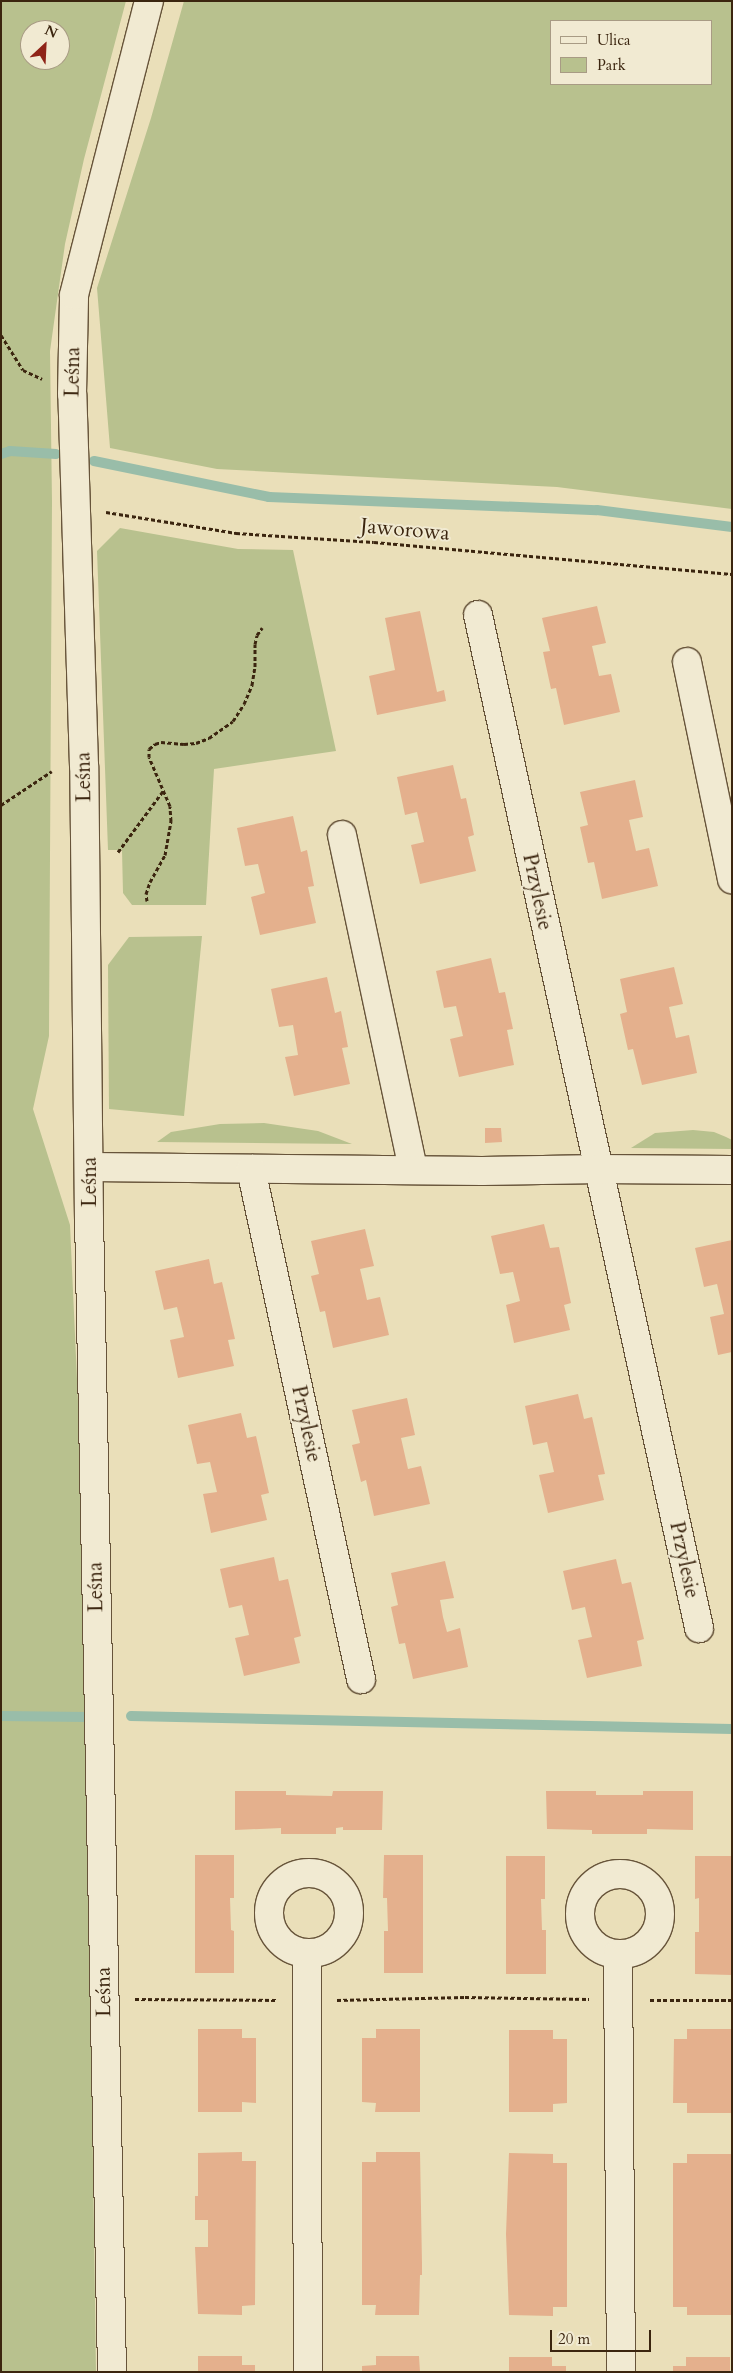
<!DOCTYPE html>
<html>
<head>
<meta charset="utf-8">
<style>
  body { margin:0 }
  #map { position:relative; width:733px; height:2373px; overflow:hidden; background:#eadfb9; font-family:Cardo,serif }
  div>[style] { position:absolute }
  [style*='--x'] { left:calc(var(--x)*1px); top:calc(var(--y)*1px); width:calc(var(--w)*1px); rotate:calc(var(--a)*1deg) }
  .green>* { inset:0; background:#b8c18e }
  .stream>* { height:10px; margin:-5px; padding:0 5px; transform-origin:5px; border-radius:5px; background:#99bda9 }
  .building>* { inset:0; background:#e4b08d }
  .path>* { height:3px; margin-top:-1.5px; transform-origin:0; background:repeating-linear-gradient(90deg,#3b250f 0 4px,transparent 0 6.5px) }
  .roads { filter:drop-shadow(1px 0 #67543a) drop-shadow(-1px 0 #67543a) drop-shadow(0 1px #67543a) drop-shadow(0 -1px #67543a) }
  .minor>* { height:28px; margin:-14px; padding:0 14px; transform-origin:14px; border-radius:14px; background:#f1ead2 }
  .minor>.ring { margin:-14px; padding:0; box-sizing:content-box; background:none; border:28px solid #f1ead2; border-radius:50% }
  span { translate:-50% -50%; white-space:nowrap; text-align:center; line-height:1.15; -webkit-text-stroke:4px #f1ead2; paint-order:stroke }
  .street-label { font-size:21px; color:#3b250f }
  .frame { position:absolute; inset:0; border:2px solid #3b250f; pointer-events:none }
  .legend { position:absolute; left:550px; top:20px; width:162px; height:65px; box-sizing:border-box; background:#f1ead2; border:1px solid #a89b84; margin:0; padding:6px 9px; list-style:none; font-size:15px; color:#3b250f }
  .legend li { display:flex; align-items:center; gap:10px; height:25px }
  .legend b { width:25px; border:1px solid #a89b84 }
  .north { position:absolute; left:20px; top:20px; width:50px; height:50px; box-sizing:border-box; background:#f1ead2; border:1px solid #a89b84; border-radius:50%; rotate:25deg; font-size:14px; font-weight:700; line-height:20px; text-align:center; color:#3b250f }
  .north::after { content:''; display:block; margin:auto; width:18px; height:22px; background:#8f2418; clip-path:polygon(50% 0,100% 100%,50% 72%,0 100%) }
  .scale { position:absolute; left:550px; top:2330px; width:101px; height:22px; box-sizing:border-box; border:2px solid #3b250f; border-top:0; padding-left:6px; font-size:15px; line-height:18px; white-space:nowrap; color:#3b250f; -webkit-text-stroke:4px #f1ead2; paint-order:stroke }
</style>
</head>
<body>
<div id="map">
  <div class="green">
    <i style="clip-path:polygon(evenodd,1px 1px,126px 1px,84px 159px,65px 244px,50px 351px,52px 502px,49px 1036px,33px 1109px,70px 1225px,84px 1533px,96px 2372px,1px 2372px,1px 1px,30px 30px,60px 30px,60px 60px,30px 60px,30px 30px)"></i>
    <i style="clip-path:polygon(evenodd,184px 1px,732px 1px,732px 509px,557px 487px,217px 469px,110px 448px,97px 288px,151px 118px,184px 1px,712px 21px,712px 84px,552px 84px,552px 21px,712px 21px)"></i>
    <i style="clip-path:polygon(120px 528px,238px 549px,293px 550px,336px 751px,214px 769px,206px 905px,132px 905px,123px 893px,122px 850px,108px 850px,97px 551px)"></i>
    <i style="clip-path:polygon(202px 936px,184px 1116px,109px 1109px,108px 965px,129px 937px)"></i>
    <i style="clip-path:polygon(264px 1123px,318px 1131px,352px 1144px,157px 1142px,171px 1132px,220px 1124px)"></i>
    <i style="clip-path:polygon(693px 1130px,714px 1132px,726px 1137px,732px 1140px,732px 1149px,631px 1148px,655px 1133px)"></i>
  </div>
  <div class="stream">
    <i style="--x:1;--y:454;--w:9;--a:-18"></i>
    <i style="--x:10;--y:451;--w:46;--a:3.7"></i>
    <i style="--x:94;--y:461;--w:179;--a:11.6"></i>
    <i style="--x:269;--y:497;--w:328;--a:2.3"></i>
    <i style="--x:597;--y:510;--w:136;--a:7.2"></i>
    <i style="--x:1;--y:1716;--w:86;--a:0.7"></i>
    <i style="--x:131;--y:1716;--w:601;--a:1.24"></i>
  </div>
  <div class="building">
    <i style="clip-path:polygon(597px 606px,606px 643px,592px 646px,599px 676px,611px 674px,620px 712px,564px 725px,556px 688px,551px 689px,543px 652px,550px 651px,542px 618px)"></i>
    <i style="clip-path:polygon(420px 611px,437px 692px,444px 690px,446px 701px,377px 715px,369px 676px,395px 670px,385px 618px)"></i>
    <i style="clip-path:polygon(453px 765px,461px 799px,466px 798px,470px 816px,474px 835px,468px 837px,476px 871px,420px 884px,411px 845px,424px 842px,417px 812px,405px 815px,397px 777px)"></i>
    <i style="clip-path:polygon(635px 780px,643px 817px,629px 820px,636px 851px,649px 848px,658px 886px,602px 899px,594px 862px,588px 863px,580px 827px,588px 825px,580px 792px)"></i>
    <i style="clip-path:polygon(293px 816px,301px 852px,307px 850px,314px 886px,308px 887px,316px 923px,260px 935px,251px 897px,265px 893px,258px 864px,245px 866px,237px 828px)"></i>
    <i style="clip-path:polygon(491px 958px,499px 993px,505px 992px,513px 1029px,507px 1030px,514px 1065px,459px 1077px,450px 1039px,463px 1036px,456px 1006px,444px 1008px,436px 971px)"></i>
    <i style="clip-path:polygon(674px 967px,683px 1004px,669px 1007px,676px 1038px,689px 1035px,697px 1073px,642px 1085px,633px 1049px,628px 1050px,620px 1014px,627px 1012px,620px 979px)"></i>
    <i style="clip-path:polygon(327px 977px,335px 1013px,341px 1011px,348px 1047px,342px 1048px,350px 1084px,294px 1096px,285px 1057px,298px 1055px,293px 1025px,279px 1027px,271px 989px)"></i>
    <i style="clip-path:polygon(485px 1128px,501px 1128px,502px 1142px,485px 1143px)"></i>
    <i style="clip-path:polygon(544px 1224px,550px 1248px,559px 1247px,571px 1303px,564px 1305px,570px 1330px,514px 1343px,506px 1305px,520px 1301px,513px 1272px,500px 1274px,491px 1236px)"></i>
    <i style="clip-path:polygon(365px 1229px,374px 1266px,360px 1269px,364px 1286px,367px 1300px,380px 1297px,389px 1335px,333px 1348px,325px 1311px,320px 1312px,311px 1276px,319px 1274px,311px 1241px)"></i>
    <i style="clip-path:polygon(732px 1240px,732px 1352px,718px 1355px,710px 1317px,724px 1314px,717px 1284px,704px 1287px,695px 1248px)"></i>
    <i style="clip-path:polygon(209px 1259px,214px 1284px,222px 1282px,235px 1339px,228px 1340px,234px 1366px,178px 1378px,170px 1340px,184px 1337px,177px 1307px,164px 1310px,155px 1271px)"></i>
    <i style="clip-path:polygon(578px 1394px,584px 1419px,592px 1417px,605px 1474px,598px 1475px,604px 1500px,548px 1513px,539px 1475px,554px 1472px,547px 1442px,533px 1445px,525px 1406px)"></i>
    <i style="clip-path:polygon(407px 1398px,415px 1435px,401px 1438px,408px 1469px,421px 1466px,430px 1504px,374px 1516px,366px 1480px,361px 1482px,352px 1445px,360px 1443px,352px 1410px)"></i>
    <i style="clip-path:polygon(241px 1413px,247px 1438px,256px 1436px,269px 1493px,261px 1495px,267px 1520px,211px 1533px,203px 1494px,217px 1492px,213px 1475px,210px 1462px,197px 1464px,188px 1425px)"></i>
    <i style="clip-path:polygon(274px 1557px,279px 1581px,288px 1579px,301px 1636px,294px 1638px,300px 1663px,244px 1676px,235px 1638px,249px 1635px,242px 1605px,229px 1608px,220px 1569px)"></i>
    <i style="clip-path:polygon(616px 1559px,622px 1584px,631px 1582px,644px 1639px,637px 1641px,642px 1666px,587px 1678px,578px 1640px,592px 1637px,588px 1621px,585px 1607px,572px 1610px,563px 1571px)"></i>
    <i style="clip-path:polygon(445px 1561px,454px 1598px,440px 1600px,443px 1617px,447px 1632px,460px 1628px,468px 1667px,413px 1679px,405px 1643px,399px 1644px,391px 1607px,398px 1605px,391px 1573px)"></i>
    <i style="clip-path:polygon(235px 1791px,286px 1791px,286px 1795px,332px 1796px,333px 1791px,383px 1791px,382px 1830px,343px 1830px,343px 1827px,336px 1828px,336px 1834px,281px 1834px,281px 1828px,235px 1830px)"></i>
    <i style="clip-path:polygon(546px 1791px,596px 1791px,596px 1795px,643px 1795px,643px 1791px,693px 1791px,693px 1830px,647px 1829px,647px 1834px,592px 1834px,592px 1830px,547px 1829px)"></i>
    <i style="clip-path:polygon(195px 1855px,234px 1855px,234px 1898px,230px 1898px,231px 1930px,234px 1931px,234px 1973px,195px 1973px)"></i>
    <i style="clip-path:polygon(384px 1855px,423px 1855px,423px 1973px,384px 1973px,384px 1931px,388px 1931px,387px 1898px,383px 1898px)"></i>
    <i style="clip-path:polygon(506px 1856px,545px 1856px,545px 1899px,541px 1899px,542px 1930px,546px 1930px,546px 1974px,506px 1974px)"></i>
    <i style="clip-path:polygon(695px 1856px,732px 1856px,732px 1975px,695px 1974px,695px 1932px,699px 1932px,699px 1898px,695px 1899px)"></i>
    <i style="clip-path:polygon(198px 2029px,242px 2029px,242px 2038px,256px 2038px,256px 2103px,242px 2102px,242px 2112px,198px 2112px)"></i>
    <i style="clip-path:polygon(376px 2029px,420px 2029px,420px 2112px,375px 2112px,376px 2103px,362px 2102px,362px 2038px,376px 2038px)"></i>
    <i style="clip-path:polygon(687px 2029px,731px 2029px,731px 2113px,687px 2113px,687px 2103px,673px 2103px,674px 2039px,687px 2039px)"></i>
    <i style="clip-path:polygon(509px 2030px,553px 2030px,553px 2039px,567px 2039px,567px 2103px,553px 2104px,553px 2112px,509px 2112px)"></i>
    <i style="clip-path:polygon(242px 2152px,242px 2161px,256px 2161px,255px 2305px,242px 2306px,242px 2315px,198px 2314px,195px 2247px,208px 2247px,208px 2220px,195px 2220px,195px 2196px,198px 2196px,198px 2153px)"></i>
    <i style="clip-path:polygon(376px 2152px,420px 2152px,422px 2264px,422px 2275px,420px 2275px,419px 2315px,375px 2315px,376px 2305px,362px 2305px,362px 2162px,376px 2162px)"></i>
    <i style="clip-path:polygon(509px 2153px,553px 2154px,553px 2163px,567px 2163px,567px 2307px,553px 2307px,553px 2316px,509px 2315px,506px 2234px)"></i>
    <i style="clip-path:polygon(687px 2154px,731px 2154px,731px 2315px,687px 2315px,687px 2307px,673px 2307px,673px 2163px,687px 2163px)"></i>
    <i style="clip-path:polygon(198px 2356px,242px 2356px,242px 2365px,255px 2365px,255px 2372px,198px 2372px)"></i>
    <i style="clip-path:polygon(376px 2356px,419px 2356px,420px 2372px,362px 2372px,362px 2366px,376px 2365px)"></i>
    <i style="clip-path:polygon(509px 2357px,552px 2357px,552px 2366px,566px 2366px,566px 2372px,509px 2372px)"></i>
    <i style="clip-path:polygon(686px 2357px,730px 2357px,730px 2372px,673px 2372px,673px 2366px,686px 2366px)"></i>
  </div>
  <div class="path">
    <i style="--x:1;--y:335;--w:41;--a:57.8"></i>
    <i style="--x:23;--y:370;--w:21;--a:25"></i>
    <i style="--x:106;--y:512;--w:132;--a:9.2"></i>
    <i style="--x:236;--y:533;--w:138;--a:3.7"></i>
    <i style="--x:374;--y:542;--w:359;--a:5.1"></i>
    <i style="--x:1;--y:805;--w:61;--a:-33.7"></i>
    <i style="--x:118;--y:852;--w:76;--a:-53.6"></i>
    <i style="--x:147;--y:901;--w:7;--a:-98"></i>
    <i style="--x:146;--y:894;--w:13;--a:-72"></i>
    <i style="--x:150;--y:882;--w:31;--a:-61"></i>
    <i style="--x:165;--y:855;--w:35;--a:-80"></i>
    <i style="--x:171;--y:821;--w:15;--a:-94"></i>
    <i style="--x:170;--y:806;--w:53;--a:-113.2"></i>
    <i style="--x:149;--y:757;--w:8;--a:-90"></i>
    <i style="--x:149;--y:749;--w:8;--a:-40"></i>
    <i style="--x:155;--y:744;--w:6;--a:-18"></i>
    <i style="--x:161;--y:742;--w:23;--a:5"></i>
    <i style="--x:184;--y:744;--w:12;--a:-5"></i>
    <i style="--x:196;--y:743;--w:14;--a:-21"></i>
    <i style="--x:209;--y:738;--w:29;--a:-35"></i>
    <i style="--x:233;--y:721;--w:20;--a:-57"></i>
    <i style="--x:244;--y:704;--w:21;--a:-67"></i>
    <i style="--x:252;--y:685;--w:18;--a:-81"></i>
    <i style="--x:255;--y:667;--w:23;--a:-90"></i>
    <i style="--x:255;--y:644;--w:9;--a:-77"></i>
    <i style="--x:257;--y:635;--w:9;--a:-54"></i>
    <i style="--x:135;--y:1999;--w:141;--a:0.4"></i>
    <i style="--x:337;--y:2000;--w:128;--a:-1.3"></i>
    <i style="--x:465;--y:1997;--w:124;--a:0.9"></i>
    <i style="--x:650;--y:2000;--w:82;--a:0"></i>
  </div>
  <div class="roads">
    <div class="minor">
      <i style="--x:478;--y:615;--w:1037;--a:77.69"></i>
      <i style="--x:687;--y:662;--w:222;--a:78.3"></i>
      <i style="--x:342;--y:835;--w:341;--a:78"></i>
      <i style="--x:90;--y:1167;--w:392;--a:0.6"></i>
      <i style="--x:482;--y:1171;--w:115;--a:-1"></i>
      <i style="--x:597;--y:1169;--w:135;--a:0.4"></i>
      <i style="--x:251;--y:1169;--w:522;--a:77.83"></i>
      <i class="ring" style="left:269px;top:1873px;width:52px;height:52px"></i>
      <i class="ring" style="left:580px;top:1874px;width:52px;height:52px"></i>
      <i style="--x:307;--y:1954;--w:418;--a:89.9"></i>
      <i style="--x:618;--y:1954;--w:418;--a:89.6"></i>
      <i style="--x:112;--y:2372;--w:1152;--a:-91.14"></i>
      <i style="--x:89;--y:1220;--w:454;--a:-90.6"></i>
      <i style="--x:84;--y:766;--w:372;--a:-91.8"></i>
      <i style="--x:72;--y:394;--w:99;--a:-88.8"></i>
      <i style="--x:74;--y:295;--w:303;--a:-75.7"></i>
    </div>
  </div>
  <div class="street-label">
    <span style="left:73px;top:372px;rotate:-89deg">Leśna</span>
    <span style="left:405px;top:530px;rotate:5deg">Jaworowa</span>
    <span style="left:84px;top:777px;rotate:-91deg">Leśna</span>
    <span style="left:537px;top:892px;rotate:78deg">Przylesie</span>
    <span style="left:90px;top:1182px;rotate:-90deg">Leśna</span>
    <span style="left:306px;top:1424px;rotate:78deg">Przylesie</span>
    <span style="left:684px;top:1560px;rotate:78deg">Przylesie</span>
    <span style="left:96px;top:1587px;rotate:-91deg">Leśna</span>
    <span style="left:104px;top:1992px;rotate:-91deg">Leśna</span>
  </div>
  <div class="frame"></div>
  <ul class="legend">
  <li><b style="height:6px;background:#f1ead2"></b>Ulica</li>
  <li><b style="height:14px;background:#b8c18e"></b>Park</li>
  </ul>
  <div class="north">N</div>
  <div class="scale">20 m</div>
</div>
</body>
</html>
